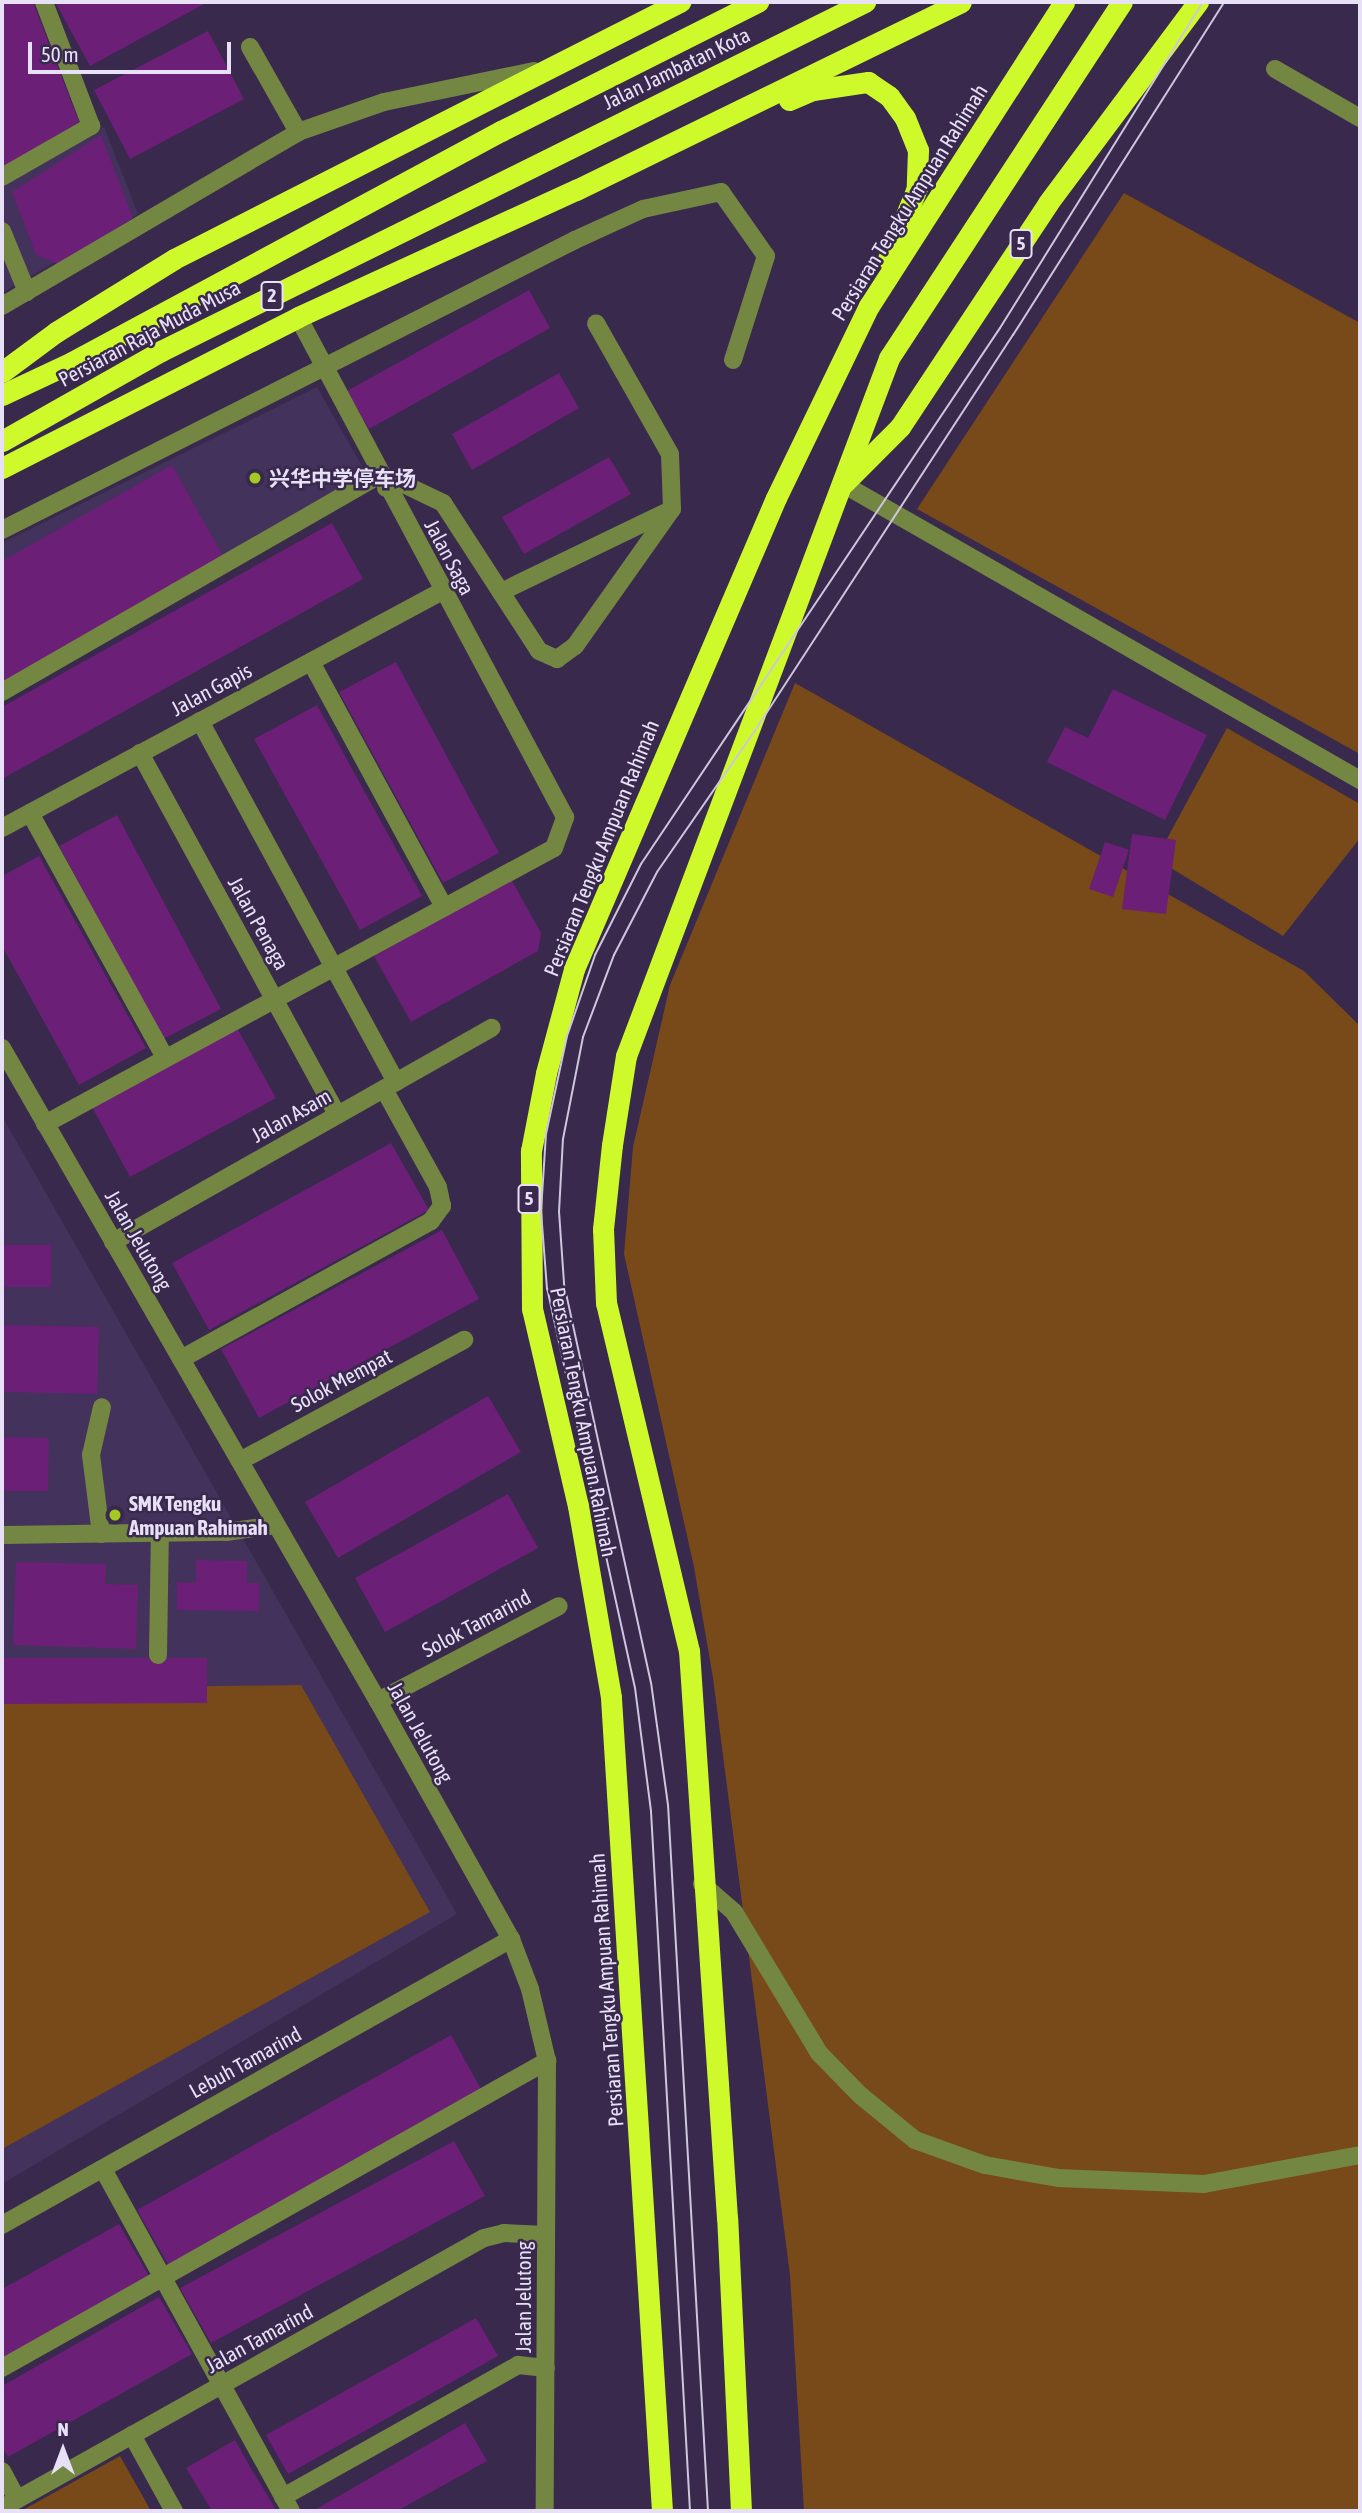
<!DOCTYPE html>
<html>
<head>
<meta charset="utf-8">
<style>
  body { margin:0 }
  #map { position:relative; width:1362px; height:2513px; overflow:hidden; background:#38294d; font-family:"Asap Condensed","Noto Sans SC",sans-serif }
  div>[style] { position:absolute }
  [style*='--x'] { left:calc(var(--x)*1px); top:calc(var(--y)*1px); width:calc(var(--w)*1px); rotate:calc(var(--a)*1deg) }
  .built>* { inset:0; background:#43325b }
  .green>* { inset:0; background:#784919 }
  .building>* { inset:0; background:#6c1f77 }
  .minor>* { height:18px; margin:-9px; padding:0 9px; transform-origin:9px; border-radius:9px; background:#738642 }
  .highway>* { height:21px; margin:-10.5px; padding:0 10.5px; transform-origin:10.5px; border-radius:10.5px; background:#cefa2c }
  .tram>* { height:2px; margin:-1px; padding:0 1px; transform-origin:1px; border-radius:1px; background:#cec5de }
  .dots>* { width:19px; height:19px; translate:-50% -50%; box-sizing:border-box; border:4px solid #38294d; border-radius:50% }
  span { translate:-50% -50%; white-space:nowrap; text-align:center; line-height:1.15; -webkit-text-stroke:5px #38294d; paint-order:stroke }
  .shield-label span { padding:2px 5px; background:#38294d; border:2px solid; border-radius:5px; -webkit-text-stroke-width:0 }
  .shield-label { font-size:19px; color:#e8e0f7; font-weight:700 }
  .street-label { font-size:21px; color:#e8e0f7 }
  .poi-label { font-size:21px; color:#e8e0f7; font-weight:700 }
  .left { translate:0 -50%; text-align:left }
  .frame { position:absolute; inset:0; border:4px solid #e8e0f7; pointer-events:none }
  .north { position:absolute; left:28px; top:2415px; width:70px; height:70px; -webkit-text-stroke:5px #38294d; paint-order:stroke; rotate:0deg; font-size:19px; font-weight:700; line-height:28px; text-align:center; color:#e8e0f7 }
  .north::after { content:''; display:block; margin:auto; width:24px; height:32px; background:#e8e0f7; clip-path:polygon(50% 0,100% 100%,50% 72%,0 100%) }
  .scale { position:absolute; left:28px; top:42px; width:203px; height:32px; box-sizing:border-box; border:4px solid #e8e0f7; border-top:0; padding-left:9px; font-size:21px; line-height:24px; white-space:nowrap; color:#e8e0f7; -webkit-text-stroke:5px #38294d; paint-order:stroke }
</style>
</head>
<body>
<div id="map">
  <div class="built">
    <i style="clip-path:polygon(104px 127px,138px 214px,2px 293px,2px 184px)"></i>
    <i style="clip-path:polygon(317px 387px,366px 473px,2px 684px,2px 543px)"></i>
    <i style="clip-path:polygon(2px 1116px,457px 1914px,2px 2184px)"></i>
  </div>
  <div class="green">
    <i style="clip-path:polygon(1124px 193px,1360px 323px,1360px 754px,917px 509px)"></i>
    <i style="clip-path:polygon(795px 683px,1304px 971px,1360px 1026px,1360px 2511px,804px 2511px,790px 2275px,713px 1678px,694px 1567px,624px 1254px,633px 1147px,670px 985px)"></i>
    <i style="clip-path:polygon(1227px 728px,1360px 804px,1360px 838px,1283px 936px,1156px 859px)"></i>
    <i style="clip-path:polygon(301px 1685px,430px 1912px,2px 2149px,2px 1689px)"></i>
    <i style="clip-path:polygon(120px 2456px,151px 2511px,21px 2511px)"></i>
  </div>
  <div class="building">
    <i style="clip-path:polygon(2px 2px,33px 2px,79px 122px,4px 167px)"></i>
    <i style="clip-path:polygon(55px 2px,202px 2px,204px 4px,90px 66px)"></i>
    <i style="clip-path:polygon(208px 31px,244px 99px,130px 159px,94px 90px)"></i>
    <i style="clip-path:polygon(101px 135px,133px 218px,58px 264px,36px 255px,12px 192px)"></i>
    <i style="clip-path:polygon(529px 290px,550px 328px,369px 429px,347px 391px)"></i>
    <i style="clip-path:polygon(559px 373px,579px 408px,472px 470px,452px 434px)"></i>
    <i style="clip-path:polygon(609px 457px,631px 494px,524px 554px,502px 517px)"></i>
    <i style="clip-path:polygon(172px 465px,224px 558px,2px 682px,2px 561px)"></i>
    <i style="clip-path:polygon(332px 523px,363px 579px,2px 779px,2px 707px)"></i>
    <i style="clip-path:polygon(396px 662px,499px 853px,443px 883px,339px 692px)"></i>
    <i style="clip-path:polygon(1113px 689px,1207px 735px,1165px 820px,1047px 762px,1065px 727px,1088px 738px)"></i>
    <i style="clip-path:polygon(317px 705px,422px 896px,360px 930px,254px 739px)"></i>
    <i style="clip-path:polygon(117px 815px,221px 1009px,163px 1039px,59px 846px)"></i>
    <i style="clip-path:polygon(1132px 834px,1176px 840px,1166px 914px,1122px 909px)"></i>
    <i style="clip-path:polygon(1105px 842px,1129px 850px,1113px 897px,1089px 889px)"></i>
    <i style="clip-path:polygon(39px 856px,146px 1048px,79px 1085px,2px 946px,2px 876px)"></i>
    <i style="clip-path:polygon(511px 879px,541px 933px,538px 951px,411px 1022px,374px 956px)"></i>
    <i style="clip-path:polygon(237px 1028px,276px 1098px,130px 1177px,92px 1107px)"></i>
    <i style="clip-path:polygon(391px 1143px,429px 1210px,209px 1330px,172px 1263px)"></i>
    <i style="clip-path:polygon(442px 1230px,479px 1299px,259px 1418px,221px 1349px)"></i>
    <i style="clip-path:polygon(2px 1245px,51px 1245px,51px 1287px,2px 1287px)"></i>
    <i style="clip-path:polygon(2px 1325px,99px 1327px,97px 1394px,2px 1392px)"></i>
    <i style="clip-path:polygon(488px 1396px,521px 1452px,338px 1558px,305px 1502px)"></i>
    <i style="clip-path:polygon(2px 1437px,49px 1438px,48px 1491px,2px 1491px)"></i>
    <i style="clip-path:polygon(508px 1494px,538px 1548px,385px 1632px,355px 1578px)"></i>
    <i style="clip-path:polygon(196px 1560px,247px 1561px,247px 1583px,259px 1583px,259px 1611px,177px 1610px,177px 1582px,196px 1583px)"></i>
    <i style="clip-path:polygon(16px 1562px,106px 1564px,105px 1584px,138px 1585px,136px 1649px,13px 1645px)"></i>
    <i style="clip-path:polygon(2px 1658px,207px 1658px,207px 1703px,2px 1704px)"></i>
    <i style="clip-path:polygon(451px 2035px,482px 2091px,169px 2266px,137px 2210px)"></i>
    <i style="clip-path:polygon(454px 2141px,485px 2196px,211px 2343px,180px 2288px)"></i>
    <i style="clip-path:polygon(119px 2224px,149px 2276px,2px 2359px,2px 2289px)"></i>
    <i style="clip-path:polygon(159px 2297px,192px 2354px,8px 2457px,2px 2447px,2px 2386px)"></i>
    <i style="clip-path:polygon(476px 2318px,498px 2356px,288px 2474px,266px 2435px)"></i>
    <i style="clip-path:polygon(465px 2423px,487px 2461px,397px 2511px,313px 2511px)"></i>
    <i style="clip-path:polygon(235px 2440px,250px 2467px,277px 2511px,212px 2511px,186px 2468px)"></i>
  </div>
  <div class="minor">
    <i style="--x:250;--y:47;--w:98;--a:60.5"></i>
    <i style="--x:1275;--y:69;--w:98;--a:30"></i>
    <i style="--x:2;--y:177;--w:103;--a:-29.8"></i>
    <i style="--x:91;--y:126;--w:133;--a:-110.8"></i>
    <i style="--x:2;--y:231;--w:66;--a:67.7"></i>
    <i style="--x:2;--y:306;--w:343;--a:-30.4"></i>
    <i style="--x:298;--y:132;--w:91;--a:-19.2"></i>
    <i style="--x:384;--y:102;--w:153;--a:-11.7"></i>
    <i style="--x:843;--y:484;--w:596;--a:29.79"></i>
    <i style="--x:386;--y:488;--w:12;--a:-42"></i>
    <i style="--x:395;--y:480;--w:53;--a:25.6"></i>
    <i style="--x:443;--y:503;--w:176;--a:57"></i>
    <i style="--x:539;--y:651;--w:20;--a:24"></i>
    <i style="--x:557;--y:659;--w:22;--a:-36"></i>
    <i style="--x:575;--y:646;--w:168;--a:-54.7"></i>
    <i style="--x:672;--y:509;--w:55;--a:-92.1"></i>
    <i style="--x:670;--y:454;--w:150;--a:-119.5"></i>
    <i style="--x:2;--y:530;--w:642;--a:-26.84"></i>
    <i style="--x:575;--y:240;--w:75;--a:-24.5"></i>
    <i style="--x:643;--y:209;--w:80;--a:-12.3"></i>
    <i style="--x:721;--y:192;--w:78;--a:54.9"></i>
    <i style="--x:766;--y:256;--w:109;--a:107.6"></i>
    <i style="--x:501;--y:592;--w:189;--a:-25.8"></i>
    <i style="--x:311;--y:662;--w:279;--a:61.5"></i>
    <i style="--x:2;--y:692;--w:435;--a:-29.9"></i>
    <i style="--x:200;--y:721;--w:411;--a:61.5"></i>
    <i style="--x:140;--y:753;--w:412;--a:61.4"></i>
    <i style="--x:30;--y:813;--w:280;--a:61.1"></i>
    <i style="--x:2;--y:828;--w:500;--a:-28.3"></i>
    <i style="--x:2;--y:1048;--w:754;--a:60.07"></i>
    <i style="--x:378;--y:1701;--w:273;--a:60.8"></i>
    <i style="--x:511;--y:1939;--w:53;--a:69.2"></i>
    <i style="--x:530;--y:1989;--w:74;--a:76.7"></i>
    <i style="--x:547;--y:2061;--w:450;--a:90.3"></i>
    <i style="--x:45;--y:1124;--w:579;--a:-28.47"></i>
    <i style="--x:554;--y:848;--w:33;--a:-70"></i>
    <i style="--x:565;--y:817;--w:567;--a:-118.1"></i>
    <i style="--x:113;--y:1242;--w:435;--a:-29.5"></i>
    <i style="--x:181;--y:1359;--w:286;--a:-28.9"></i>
    <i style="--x:431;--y:1221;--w:19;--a:-54"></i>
    <i style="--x:442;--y:1206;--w:19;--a:-102"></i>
    <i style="--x:438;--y:1187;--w:112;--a:-118.9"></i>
    <i style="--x:240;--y:1461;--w:255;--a:-28.4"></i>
    <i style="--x:101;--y:1534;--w:80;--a:-97.2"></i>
    <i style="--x:91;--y:1455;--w:49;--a:-77.1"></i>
    <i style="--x:2;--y:1535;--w:224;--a:-0.8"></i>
    <i style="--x:226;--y:1532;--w:50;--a:-8"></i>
    <i style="--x:158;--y:1655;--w:121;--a:-89.1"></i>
    <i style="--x:378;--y:1701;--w:204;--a:-27.7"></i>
    <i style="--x:702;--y:1884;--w:43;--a:41.2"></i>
    <i style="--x:734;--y:1912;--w:165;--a:58.9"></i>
    <i style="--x:819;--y:2053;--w:59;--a:45.7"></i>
    <i style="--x:860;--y:2095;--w:71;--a:39.3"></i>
    <i style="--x:915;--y:2140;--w:74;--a:19.7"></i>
    <i style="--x:985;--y:2165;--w:74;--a:10.1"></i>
    <i style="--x:1058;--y:2178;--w:146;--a:2.4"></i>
    <i style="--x:1204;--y:2184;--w:159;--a:-10.5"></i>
    <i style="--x:103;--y:2169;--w:390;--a:61.2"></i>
    <i style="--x:2;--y:2225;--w:584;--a:-29.33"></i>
    <i style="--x:2;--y:2368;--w:626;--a:-29.39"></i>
    <i style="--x:132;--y:2435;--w:87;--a:61.1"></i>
    <i style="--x:2;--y:2471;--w:32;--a:62"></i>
    <i style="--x:283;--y:2497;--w:270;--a:-29.3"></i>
    <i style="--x:518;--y:2365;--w:28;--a:6"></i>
    <i style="--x:2;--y:2508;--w:552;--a:-29.26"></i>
    <i style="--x:484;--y:2238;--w:21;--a:-14"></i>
    <i style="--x:504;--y:2233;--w:42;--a:2.7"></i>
  </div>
  <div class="highway">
    <i style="--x:789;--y:100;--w:26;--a:-23"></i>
    <i style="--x:813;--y:90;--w:56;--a:-8.3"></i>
    <i style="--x:868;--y:82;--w:25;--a:34"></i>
    <i style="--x:889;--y:96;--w:27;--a:54"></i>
    <i style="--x:905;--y:118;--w:35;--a:68"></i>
    <i style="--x:918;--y:150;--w:38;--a:92"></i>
    <i style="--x:917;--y:188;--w:77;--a:112.2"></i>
    <i style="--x:2;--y:372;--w:67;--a:-36.5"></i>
    <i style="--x:56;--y:332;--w:139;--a:-31.7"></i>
    <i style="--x:174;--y:259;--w:568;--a:-26.93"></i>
    <i style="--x:2;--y:395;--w:77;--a:-25.2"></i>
    <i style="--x:72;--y:362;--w:487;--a:-28.3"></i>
    <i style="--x:501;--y:131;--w:288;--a:-26.7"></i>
    <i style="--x:2;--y:441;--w:183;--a:-29.5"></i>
    <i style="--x:161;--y:351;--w:786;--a:-26.37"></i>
    <i style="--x:2;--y:468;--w:332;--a:-27"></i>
    <i style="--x:298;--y:317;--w:306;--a:-24.6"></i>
    <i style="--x:576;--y:190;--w:428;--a:-26"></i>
    <i style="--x:844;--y:483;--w:79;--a:-45"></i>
    <i style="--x:900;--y:427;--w:268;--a:-56.5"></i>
    <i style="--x:1048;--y:203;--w:251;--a:-53.3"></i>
    <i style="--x:662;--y:2511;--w:816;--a:-93.59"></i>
    <i style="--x:611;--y:1697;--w:194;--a:-99.8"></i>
    <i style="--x:578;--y:1506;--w:202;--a:-103.1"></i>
    <i style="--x:532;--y:1309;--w:158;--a:-90.4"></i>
    <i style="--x:531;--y:1151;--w:79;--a:-79.1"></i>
    <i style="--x:546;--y:1073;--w:108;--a:-74.9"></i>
    <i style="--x:574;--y:969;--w:512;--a:-66.79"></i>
    <i style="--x:776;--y:498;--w:213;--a:-64.2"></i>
    <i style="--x:869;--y:306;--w:361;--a:-57.3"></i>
    <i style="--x:741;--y:2511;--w:293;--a:-92.7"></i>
    <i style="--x:727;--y:2218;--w:568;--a:-93.83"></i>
    <i style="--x:689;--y:1651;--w:358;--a:-103.4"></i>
    <i style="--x:606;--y:1303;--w:74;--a:-92.3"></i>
    <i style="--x:603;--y:1229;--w:84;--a:-83.9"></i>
    <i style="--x:612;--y:1145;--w:90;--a:-81.1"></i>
    <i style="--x:626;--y:1056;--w:746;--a:-69.35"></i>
    <i style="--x:889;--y:358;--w:425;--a:-56.8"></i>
  </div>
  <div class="tram">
    <i style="--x:690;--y:2511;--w:701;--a:-93.19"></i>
    <i style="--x:651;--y:1811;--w:124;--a:-97.4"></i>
    <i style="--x:635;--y:1688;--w:409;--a:-102.4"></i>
    <i style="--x:547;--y:1289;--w:78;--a:-94.4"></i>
    <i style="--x:541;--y:1211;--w:77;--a:-86.3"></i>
    <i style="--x:546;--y:1134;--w:100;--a:-77.9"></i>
    <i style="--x:567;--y:1036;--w:86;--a:-70.9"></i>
    <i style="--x:595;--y:955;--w:102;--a:-63.2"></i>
    <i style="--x:641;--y:864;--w:645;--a:-56.19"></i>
    <i style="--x:1000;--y:328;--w:384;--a:-58.1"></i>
    <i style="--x:708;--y:2511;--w:707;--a:-93.24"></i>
    <i style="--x:668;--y:1805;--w:123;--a:-97.9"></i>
    <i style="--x:651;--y:1683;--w:409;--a:-102.3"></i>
    <i style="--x:564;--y:1283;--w:71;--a:-94"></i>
    <i style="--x:559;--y:1212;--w:73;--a:-86.9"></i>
    <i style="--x:563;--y:1139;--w:104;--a:-78.9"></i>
    <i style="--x:583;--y:1037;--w:88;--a:-69.3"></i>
    <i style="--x:614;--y:955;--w:93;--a:-62.6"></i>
    <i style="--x:657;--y:872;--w:170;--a:-55.3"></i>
    <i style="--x:754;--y:732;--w:474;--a:-56.9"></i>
    <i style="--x:1013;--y:335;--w:394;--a:-57.6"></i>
  </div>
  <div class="dots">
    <i style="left:255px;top:478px;background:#a4c824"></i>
    <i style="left:115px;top:1515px;background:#a4c824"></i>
  </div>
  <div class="shield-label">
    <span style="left:1021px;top:244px">5</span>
    <span style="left:272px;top:296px">2</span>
    <span style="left:529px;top:1199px">5</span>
  </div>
  <div class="street-label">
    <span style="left:676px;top:68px;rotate:-26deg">Jalan Jambatan Kota</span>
    <span style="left:909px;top:202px;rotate:-58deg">Persiaran Tengku Ampuan Rahimah</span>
    <span style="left:149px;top:333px;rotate:-28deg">Persiaran Raja Muda Musa</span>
    <span style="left:450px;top:557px;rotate:62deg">Jalan Saga</span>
    <span style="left:211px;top:689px;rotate:-28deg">Jalan Gapis</span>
    <span style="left:601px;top:848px;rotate:-68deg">Persiaran Tengku Ampuan Rahimah</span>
    <span style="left:259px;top:923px;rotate:61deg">Jalan Penaga</span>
    <span style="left:291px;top:1115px;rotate:-29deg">Jalan Asam</span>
    <span style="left:139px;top:1240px;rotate:60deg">Jalan Jelutong</span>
    <span style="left:341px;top:1380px;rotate:-28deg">Solok Mempat</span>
    <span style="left:584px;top:1422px;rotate:79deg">Persiaran Tengku Ampuan Rahimah</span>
    <span style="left:476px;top:1623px;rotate:-28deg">Solok Tamarind</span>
    <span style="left:421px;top:1732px;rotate:61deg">Jalan Jelutong</span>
    <span style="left:606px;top:1990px;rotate:-94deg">Persiaran Tengku Ampuan Rahimah</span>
    <span style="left:245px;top:2062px;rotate:-29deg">Lebuh Tamarind</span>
    <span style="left:523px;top:2297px;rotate:-90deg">Jalan Jelutong</span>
    <span style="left:259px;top:2338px;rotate:-29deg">Jalan Tamarind</span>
  </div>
  <div class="poi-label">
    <span class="left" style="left:269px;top:478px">兴华中学停车场</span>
    <span class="left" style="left:129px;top:1515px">SMK Tengku<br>Ampuan Rahimah</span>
  </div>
  <div class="frame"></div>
  <div class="north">N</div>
  <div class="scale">50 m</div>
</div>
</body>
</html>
